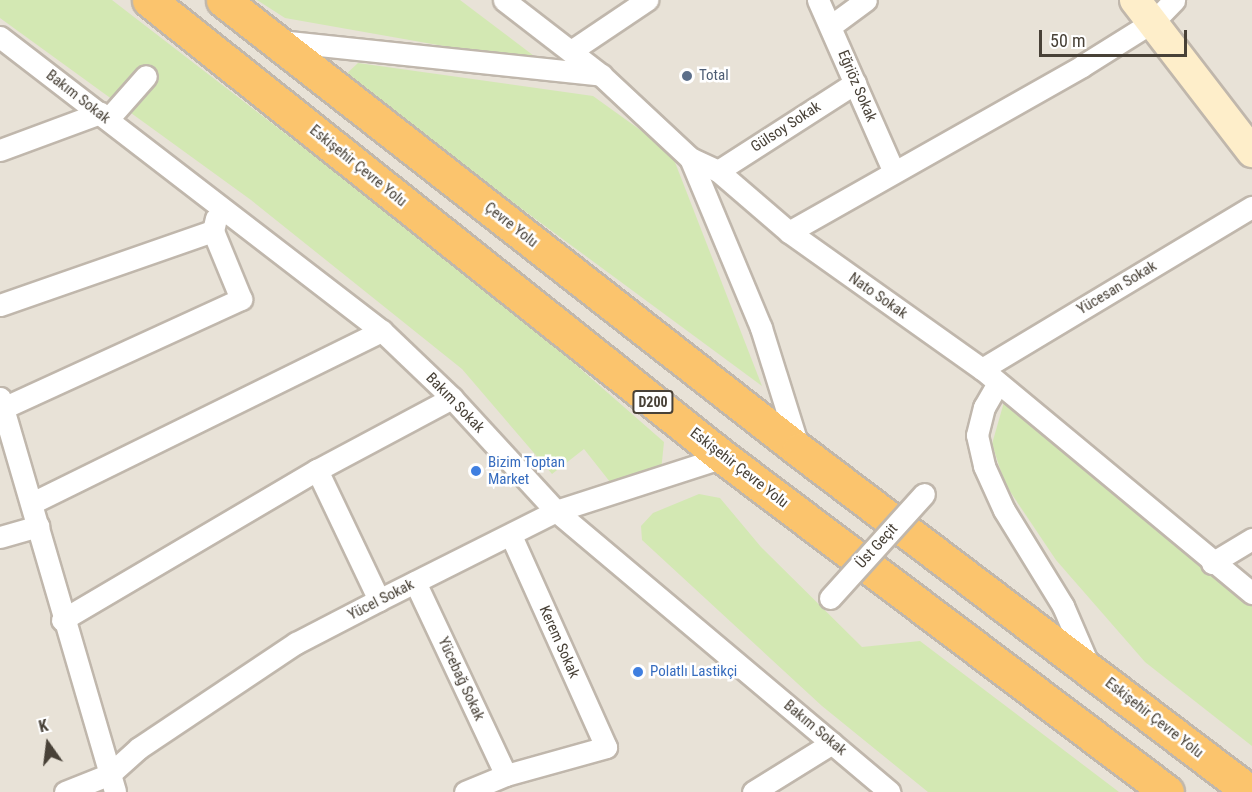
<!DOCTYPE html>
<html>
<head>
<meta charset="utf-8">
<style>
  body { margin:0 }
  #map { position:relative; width:1252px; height:792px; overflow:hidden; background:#f4f0e9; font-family:"Roboto Condensed",sans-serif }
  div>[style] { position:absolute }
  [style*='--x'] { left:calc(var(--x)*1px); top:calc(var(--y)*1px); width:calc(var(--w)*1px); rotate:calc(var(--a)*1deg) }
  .residential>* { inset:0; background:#e8e2d7 }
  .green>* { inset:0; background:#d3e8b3 }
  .roads { filter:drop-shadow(2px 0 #c0b7ac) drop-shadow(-2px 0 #c0b7ac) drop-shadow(0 2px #c0b7ac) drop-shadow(0 -2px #c0b7ac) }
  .street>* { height:21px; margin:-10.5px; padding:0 10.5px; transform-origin:10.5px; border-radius:10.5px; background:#fff }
  .secondary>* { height:30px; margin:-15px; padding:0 15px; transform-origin:15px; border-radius:15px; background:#feeeca }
  .highway>* { height:33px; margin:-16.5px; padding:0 16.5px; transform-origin:16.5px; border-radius:16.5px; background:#fbc46d }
  .bridges { filter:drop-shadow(2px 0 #c0b7ac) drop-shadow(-2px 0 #c0b7ac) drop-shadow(0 2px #c0b7ac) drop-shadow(0 -2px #c0b7ac) }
  .street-bridge>* { height:21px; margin:-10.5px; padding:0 10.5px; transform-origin:10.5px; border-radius:10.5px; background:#fff }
  .dots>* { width:16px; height:16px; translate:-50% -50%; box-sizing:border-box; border:3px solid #fff; border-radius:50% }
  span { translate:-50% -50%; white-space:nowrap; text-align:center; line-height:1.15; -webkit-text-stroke:5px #fff; paint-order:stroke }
  .shield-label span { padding:2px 4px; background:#fff; border:2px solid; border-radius:4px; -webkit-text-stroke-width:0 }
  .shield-label { font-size:14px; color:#484137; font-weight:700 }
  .service-label { font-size:15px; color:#4e5e75 }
  .left { translate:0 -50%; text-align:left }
  .street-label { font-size:15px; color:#484137 }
  .shop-label { font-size:15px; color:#366cbe }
  .north { position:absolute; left:18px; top:714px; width:60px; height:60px; -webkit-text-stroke:4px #fff; paint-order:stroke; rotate:346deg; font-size:16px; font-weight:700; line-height:24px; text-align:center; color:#484137 }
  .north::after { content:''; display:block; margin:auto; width:21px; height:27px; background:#484137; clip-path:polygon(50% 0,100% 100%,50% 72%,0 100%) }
  .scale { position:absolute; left:1039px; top:30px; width:148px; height:27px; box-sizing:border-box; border:3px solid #484137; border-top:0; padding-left:8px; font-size:18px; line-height:21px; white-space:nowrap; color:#484137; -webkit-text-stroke:4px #fff; paint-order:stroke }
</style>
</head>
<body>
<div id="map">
  <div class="residential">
    <i style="clip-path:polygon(0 0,1252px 0,1252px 792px,0 792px)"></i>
  </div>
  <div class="green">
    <i style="clip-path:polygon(0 0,112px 0,504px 302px,664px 442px,661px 471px,614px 487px,584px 449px,552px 474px,462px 369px,251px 200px,0 18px)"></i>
    <i style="clip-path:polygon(257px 0,460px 0,538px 59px,534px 62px,285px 18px)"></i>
    <i style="clip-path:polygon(358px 63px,593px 96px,671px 152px,762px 386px,343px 77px)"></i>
    <i style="clip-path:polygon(1004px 402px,1252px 597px,1252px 746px,1145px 662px,1056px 560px,1005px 484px,992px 444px)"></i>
    <i style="clip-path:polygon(699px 494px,720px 498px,761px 547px,862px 647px,920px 641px,1119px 792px,928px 792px,822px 706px,642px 540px,641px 526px,653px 513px)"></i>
  </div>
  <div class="roads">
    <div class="street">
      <i style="--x:504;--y:0;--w:123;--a:37.7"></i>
      <i style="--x:601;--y:75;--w:122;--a:43"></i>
      <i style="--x:690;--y:158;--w:31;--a:25"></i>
      <i style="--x:718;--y:171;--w:94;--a:40.7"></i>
      <i style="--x:789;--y:232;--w:237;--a:35.4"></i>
      <i style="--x:982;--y:369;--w:351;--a:39.7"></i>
      <i style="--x:818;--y:0;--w:188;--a:66.2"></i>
      <i style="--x:832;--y:25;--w:42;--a:-36.3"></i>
      <i style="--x:0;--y:37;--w:482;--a:37.6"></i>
      <i style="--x:382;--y:331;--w:97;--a:43.7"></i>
      <i style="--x:452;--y:398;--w:154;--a:47.4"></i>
      <i style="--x:556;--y:511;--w:436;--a:40.1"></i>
      <i style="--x:280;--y:41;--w:323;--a:6"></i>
      <i style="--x:571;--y:51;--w:92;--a:-33.9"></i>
      <i style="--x:108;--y:119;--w:57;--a:-48.5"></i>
      <i style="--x:0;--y:150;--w:107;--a:-20.3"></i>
      <i style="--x:690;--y:158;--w:184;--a:67.3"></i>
      <i style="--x:761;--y:328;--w:127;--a:72.6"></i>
      <i style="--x:718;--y:171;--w:163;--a:-32.7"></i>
      <i style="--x:789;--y:232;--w:337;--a:-29.5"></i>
      <i style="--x:1082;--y:66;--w:85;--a:-32"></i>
      <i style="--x:1154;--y:21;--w:29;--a:-46"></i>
      <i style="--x:0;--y:305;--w:225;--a:-19.2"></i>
      <i style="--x:213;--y:231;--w:13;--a:-77"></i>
      <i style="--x:982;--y:369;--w:315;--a:-31"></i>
      <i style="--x:998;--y:383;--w:28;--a:120"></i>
      <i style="--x:984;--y:407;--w:29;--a:104"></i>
      <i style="--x:977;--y:435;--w:32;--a:77"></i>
      <i style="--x:984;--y:466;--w:48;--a:65.6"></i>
      <i style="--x:1004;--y:510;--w:113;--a:58.4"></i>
      <i style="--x:1063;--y:606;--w:65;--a:66.6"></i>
      <i style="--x:0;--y:398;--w:410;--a:73.7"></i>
      <i style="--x:3;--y:408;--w:262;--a:-24.6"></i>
      <i style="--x:241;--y:299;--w:74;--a:-112.4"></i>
      <i style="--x:317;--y:470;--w:144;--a:64.5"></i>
      <i style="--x:32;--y:503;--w:390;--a:-26.2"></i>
      <i style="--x:0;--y:537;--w:40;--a:-16"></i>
      <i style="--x:1212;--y:563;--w:47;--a:-31"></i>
      <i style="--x:415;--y:582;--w:213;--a:64.8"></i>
      <i style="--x:62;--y:620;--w:296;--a:-30.5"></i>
      <i style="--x:317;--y:470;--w:153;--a:-28.1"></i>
      <i style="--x:65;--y:792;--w:48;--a:-21.8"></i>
      <i style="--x:110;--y:774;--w:39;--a:-42"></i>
      <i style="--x:139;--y:748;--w:189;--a:-33.8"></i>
      <i style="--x:296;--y:643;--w:93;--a:-27.4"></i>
      <i style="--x:379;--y:600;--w:198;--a:-26.7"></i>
      <i style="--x:556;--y:511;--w:176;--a:-17.9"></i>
      <i style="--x:465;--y:792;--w:44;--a:-22.5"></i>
      <i style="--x:506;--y:775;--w:104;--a:-15.6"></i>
      <i style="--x:606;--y:747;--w:231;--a:-114.2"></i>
      <i style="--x:753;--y:792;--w:93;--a:-31.8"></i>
    </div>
    <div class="secondary">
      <i style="--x:1135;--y:0;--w:192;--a:52.4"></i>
    </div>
    <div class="highway">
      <i style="--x:149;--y:0;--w:734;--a:38.53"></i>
      <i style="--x:723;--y:457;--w:556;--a:37.03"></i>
      <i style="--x:223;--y:0;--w:731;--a:38"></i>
      <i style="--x:799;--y:450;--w:566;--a:37.17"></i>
    </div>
  </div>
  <div class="bridges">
    <div class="street-bridge">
      <i style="--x:830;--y:598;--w:140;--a:-47.9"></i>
    </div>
  </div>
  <div class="dots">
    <i style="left:687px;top:76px;background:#5c6f8a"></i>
    <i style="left:476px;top:471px;background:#3f7fe0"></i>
    <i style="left:638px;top:672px;background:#3f7fe0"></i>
  </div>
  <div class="shield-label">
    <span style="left:653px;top:402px">D200</span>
  </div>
  <div class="service-label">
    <span class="left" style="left:699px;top:76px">Total</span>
  </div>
  <div class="street-label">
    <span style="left:857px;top:86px;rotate:67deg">Eğriöz Sokak</span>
    <span style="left:78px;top:97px;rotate:38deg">Bakım Sokak</span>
    <span style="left:786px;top:127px;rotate:-33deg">Gülsoy Sokak</span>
    <span style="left:358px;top:166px;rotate:39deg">Eskişehir Çevre Yolu</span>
    <span style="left:511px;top:225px;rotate:38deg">Çevre Yolu</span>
    <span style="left:1117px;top:288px;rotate:-31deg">Yücesan Sokak</span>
    <span style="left:878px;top:296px;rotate:35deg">Nato Sokak</span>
    <span style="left:455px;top:403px;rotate:46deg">Bakım Sokak</span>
    <span style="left:739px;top:468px;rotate:38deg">Eskişehir Çevre Yolu</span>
    <span style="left:877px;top:546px;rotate:-48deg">Üst Geçit</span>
    <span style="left:381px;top:600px;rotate:-27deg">Yücel Sokak</span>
    <span style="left:559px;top:642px;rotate:66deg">Kerem Sokak</span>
    <span style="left:461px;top:679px;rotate:65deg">Yücebağ Sokak</span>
    <span style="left:1154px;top:718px;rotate:38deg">Eskişehir Çevre Yolu</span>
    <span style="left:815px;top:728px;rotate:40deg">Bakım Sokak</span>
  </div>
  <div class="shop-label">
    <span class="left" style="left:488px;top:471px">Bizim Toptan<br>Market</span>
    <span class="left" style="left:650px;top:672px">Polatlı Lastikçi</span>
  </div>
  <div class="north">K</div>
  <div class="scale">50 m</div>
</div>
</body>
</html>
